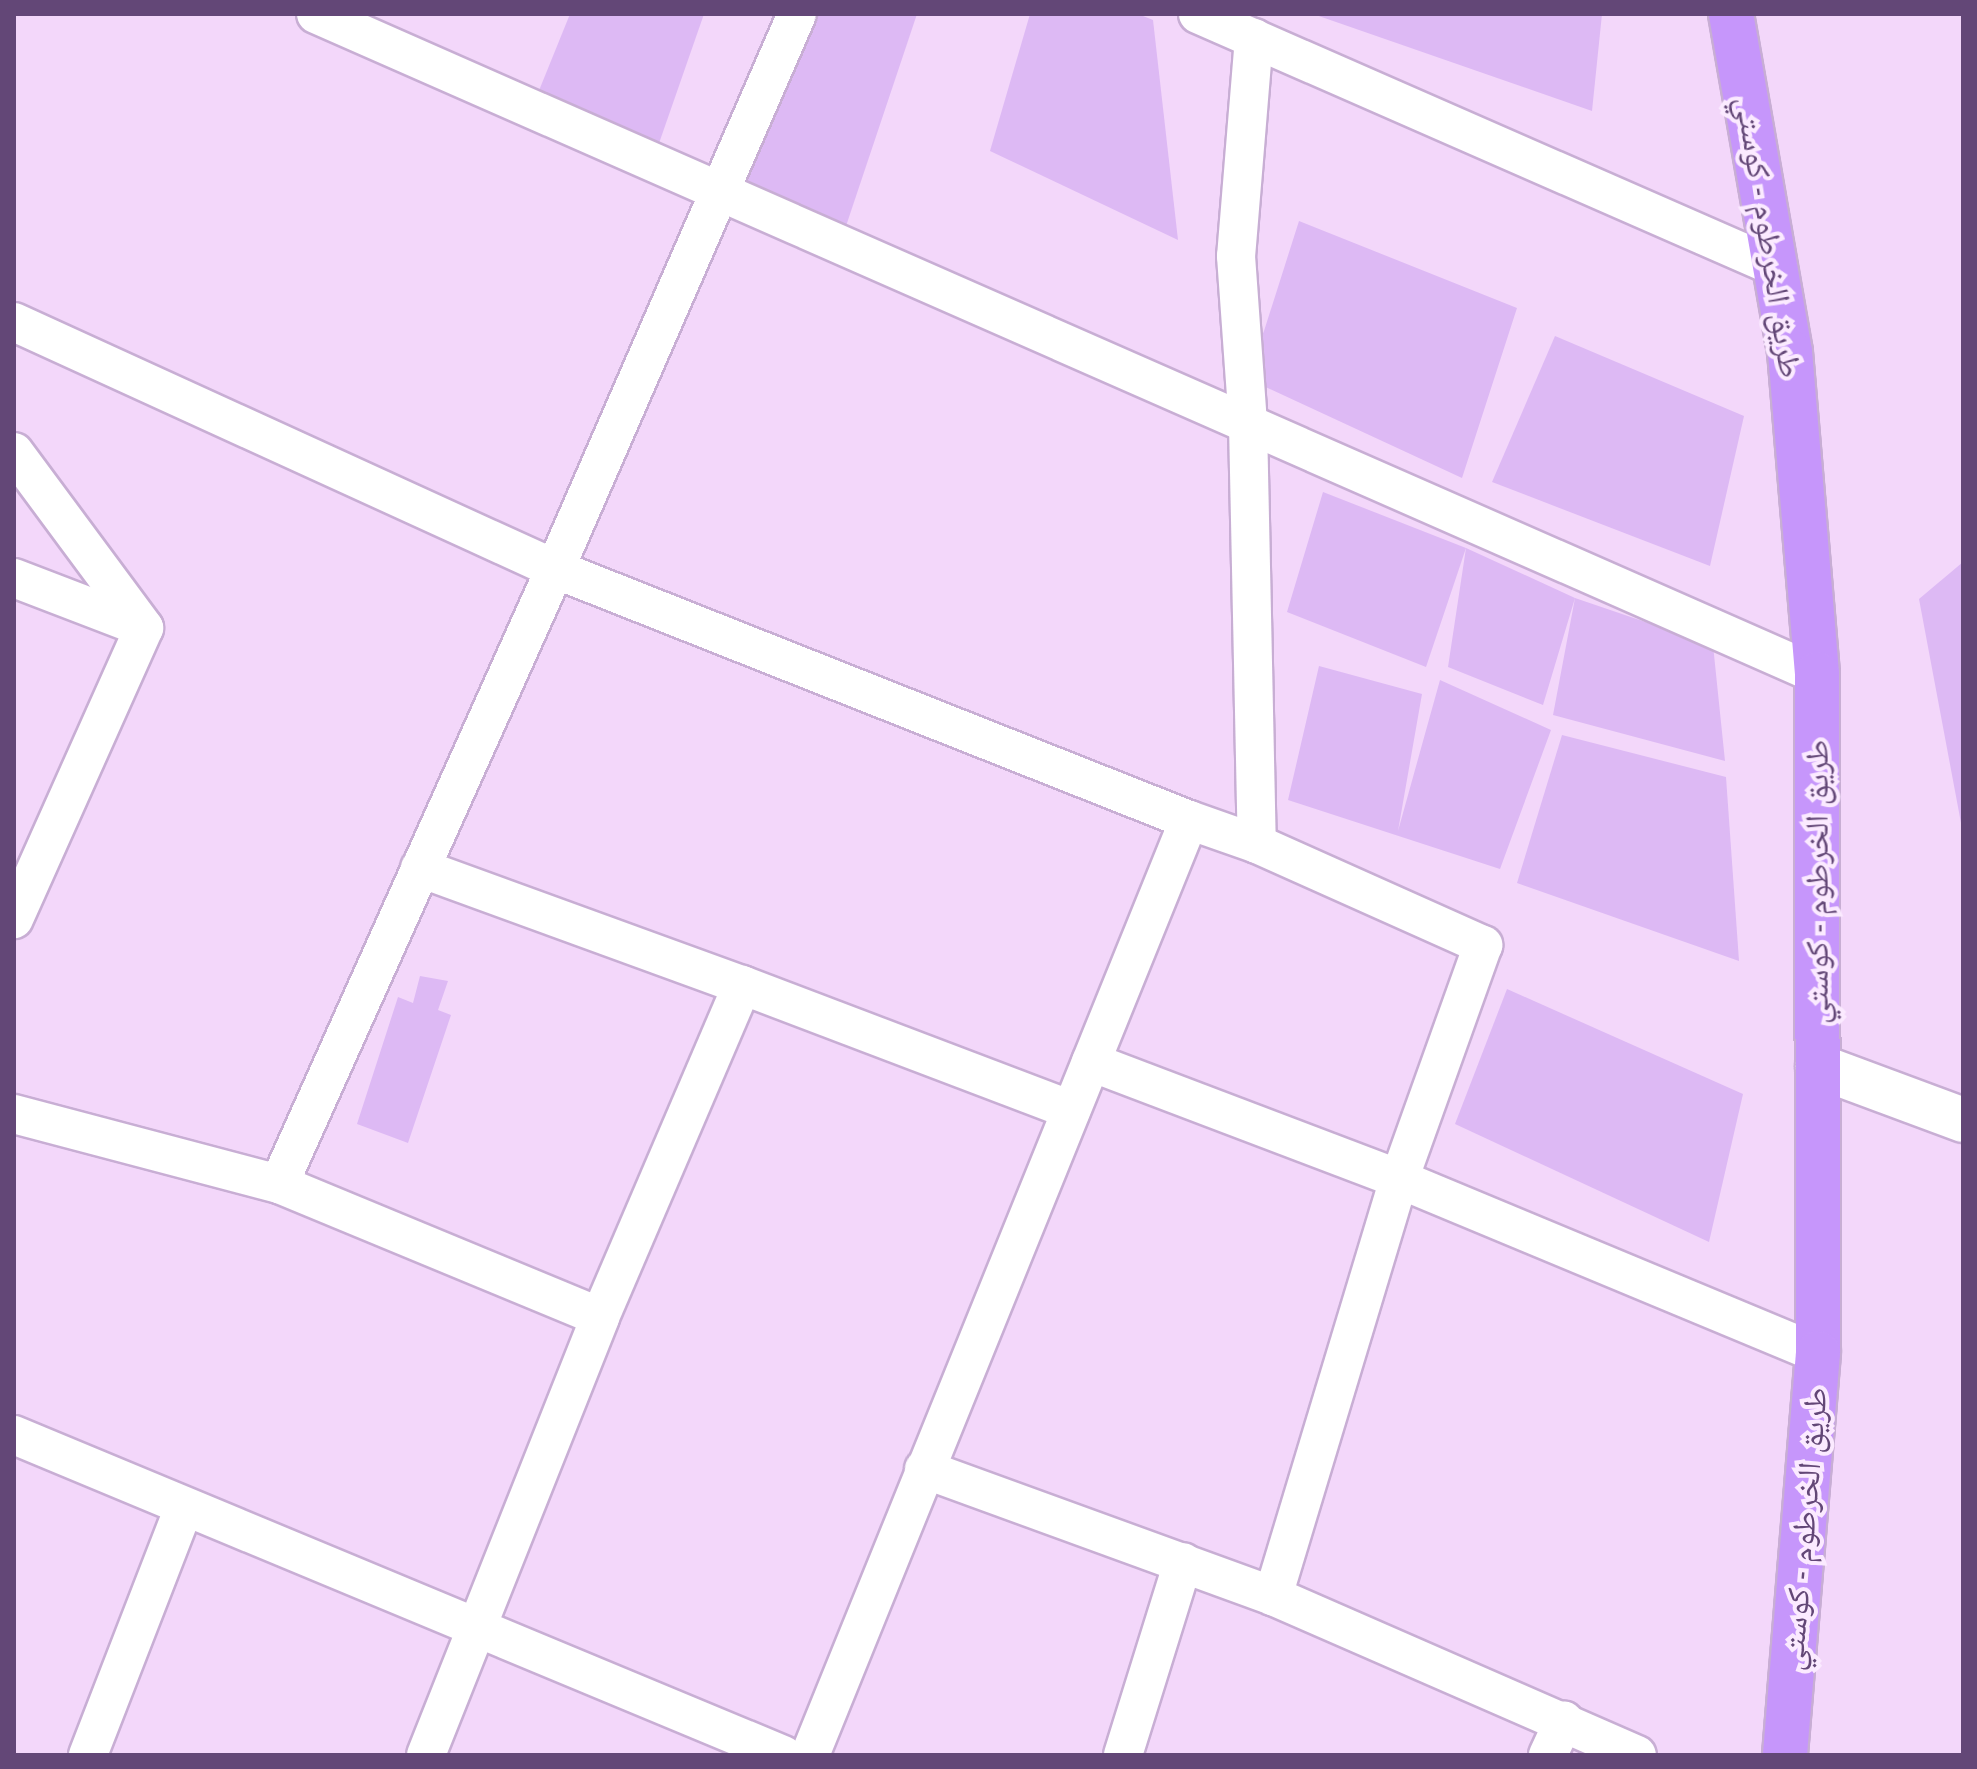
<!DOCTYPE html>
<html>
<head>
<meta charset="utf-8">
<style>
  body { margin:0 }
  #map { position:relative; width:1977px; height:1769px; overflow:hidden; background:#f9e3fd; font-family:Jost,"Noto Naskh Arabic",sans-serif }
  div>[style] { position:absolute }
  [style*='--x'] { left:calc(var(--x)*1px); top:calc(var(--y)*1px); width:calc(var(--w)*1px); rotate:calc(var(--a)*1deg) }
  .residential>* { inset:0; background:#f3d7fa }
  .building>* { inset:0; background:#ddb9f4 }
  .roads { filter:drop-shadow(2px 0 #c8aed4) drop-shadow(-2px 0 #c8aed4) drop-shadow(0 2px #c8aed4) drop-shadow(0 -2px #c8aed4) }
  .street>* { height:38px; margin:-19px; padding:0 19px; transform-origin:19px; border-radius:19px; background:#fff }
  .secondary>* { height:44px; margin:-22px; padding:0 22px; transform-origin:22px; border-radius:22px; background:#fff }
  .highway>* { height:44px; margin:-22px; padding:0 22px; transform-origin:22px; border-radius:22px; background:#c696fb }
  span { translate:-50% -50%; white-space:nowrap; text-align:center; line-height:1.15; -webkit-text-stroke:8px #fbeaff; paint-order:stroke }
  .street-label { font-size:32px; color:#634777 }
  .frame { position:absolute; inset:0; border:16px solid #634777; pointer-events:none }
</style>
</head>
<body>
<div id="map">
  <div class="residential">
    <i style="clip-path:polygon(14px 14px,1963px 14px,1963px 1755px,14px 1755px)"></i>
  </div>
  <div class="building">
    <i style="clip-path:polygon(570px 14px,704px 14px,657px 149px,538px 93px)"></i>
    <i style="clip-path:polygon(805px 14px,917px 14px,844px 232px,724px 182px)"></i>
    <i style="clip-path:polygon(1030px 14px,1138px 14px,1153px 20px,1178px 240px,990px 151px)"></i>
    <i style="clip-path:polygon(1313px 14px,1602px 14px,1592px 111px)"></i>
    <i style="clip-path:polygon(1299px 221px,1517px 308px,1462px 478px,1244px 377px,1264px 331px)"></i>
    <i style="clip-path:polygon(1555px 336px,1744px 416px,1710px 566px,1492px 482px)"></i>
    <i style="clip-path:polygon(1323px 492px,1466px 548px,1426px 667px,1287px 612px)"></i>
    <i style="clip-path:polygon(1466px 548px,1575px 598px,1713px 645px,1725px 761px,1553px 715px,1575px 598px,1543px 705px,1448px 667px)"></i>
    <i style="clip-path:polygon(1963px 562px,1963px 823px,1961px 823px,1919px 599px)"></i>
    <i style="clip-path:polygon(1319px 666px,1422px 694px,1398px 831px,1440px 680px,1551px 730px,1500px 869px,1288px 800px)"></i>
    <i style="clip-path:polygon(1562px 735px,1726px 777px,1739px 961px,1517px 883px)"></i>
    <i style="clip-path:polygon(420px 976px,448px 981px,438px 1010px,451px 1015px,408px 1143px,357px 1124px,398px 997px,413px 1003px)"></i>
    <i style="clip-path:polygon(1507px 989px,1743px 1094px,1709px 1242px,1455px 1124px)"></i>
  </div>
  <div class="roads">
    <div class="street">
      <i style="--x:316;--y:14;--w:1640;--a:23.74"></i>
      <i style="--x:1198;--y:14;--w:633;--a:23.65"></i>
      <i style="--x:1254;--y:38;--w:219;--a:94.7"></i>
      <i style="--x:1236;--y:256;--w:168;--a:85.9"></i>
      <i style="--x:1248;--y:424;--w:420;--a:88.8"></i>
      <i style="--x:14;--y:322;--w:595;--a:24.54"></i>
      <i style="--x:555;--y:569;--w:682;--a:21.6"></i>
      <i style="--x:1189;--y:820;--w:72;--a:19.4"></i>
      <i style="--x:1257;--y:844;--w:248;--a:24.1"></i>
      <i style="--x:1483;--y:945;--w:249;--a:109.7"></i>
      <i style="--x:1399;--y:1179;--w:436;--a:106.8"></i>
      <i style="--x:14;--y:452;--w:219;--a:53.5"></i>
      <i style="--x:144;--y:628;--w:319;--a:114.1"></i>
      <i style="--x:14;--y:578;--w:139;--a:21"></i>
      <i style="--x:420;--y:868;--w:343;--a:20"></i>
      <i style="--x:742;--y:985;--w:352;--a:20.8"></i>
      <i style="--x:1091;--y:1062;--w:329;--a:20.8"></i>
      <i style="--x:1399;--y:1179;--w:454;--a:22.6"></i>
      <i style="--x:14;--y:1114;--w:274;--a:14.8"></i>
      <i style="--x:279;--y:1184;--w:347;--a:22.5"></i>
      <i style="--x:279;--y:1184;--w:674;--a:-65.83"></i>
      <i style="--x:555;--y:569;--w:605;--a:-66.44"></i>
      <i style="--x:14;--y:1435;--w:833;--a:22.59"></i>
      <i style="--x:924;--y:1469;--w:371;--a:20"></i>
      <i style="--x:1273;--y:1596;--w:397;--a:23.6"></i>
      <i style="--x:88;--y:1755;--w:265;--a:-68.8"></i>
      <i style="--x:426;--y:1755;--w:471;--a:-68.3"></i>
      <i style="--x:600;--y:1317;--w:361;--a:-66.8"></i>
      <i style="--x:810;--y:1755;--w:1009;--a:-67.93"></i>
      <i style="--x:1123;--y:1755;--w:202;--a:-72.7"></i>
      <i style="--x:1548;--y:1755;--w:38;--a:-65"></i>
    </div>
    <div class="secondary">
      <i style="--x:1818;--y:1066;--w:155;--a:20.4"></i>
    </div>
    <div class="highway">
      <i style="--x:1731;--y:14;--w:343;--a:80.1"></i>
      <i style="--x:1790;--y:352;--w:323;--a:85.2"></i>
      <i style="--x:1817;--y:674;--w:679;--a:89.92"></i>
      <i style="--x:1818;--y:1353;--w:403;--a:94.7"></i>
    </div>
  </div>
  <div class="street-label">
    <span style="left:1769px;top:237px;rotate:81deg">طريق الخرطوم - كوستي</span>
    <span style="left:1817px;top:882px;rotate:-90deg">طريق الخرطوم - كوستي</span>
    <span style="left:1804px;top:1529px;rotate:-85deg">طريق الخرطوم - كوستي</span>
  </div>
  <div class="frame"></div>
</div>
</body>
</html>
